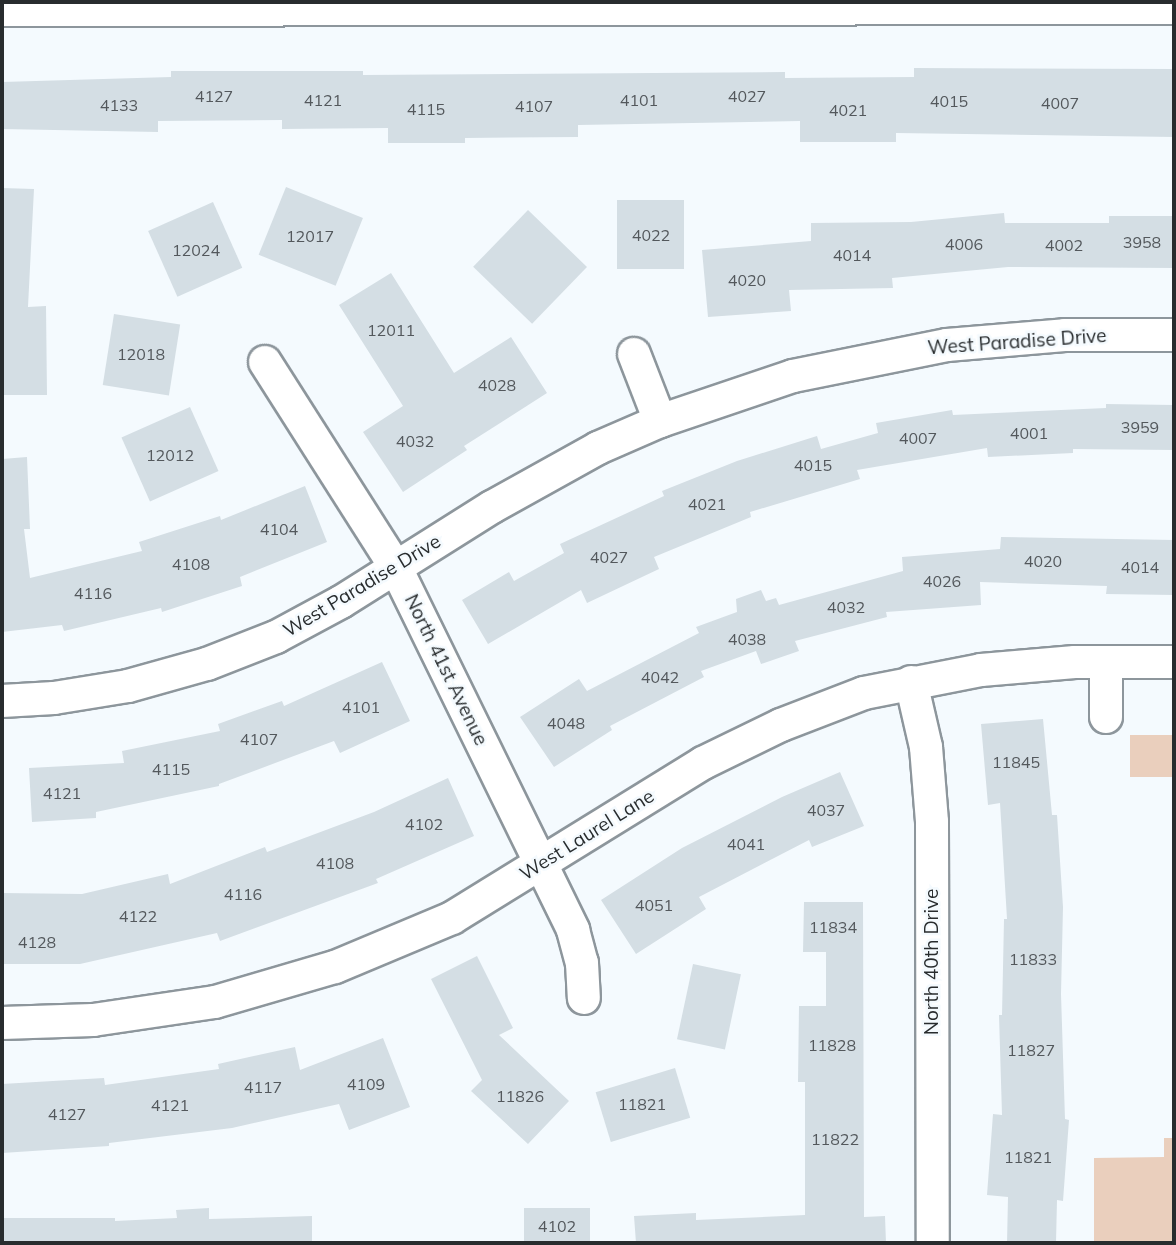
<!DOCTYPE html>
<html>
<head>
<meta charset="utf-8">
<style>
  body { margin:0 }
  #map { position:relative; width:1176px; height:1245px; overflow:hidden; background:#f4fafe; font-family:Mulish,sans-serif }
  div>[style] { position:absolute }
  .green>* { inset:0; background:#eacfbd; transform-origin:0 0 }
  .building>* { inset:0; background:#d4dee4; transform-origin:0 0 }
  .roads { filter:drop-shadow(2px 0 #8d969c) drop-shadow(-2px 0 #8d969c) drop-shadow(0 2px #8d969c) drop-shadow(0 -2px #8d969c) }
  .minor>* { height:32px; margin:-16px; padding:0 16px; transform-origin:16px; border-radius:16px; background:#fff }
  span { translate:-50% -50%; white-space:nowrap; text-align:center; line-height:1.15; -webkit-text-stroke:5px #f4fafe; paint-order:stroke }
  .number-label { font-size:16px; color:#53585c }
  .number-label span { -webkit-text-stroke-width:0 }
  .street-label { font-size:19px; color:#282c2e }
  .frame { position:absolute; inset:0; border:4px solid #282c2e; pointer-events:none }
</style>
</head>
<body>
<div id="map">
  <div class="green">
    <div style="left:1130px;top:735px;width:44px;height:42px"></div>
    <div style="clip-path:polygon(1164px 1138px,1174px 1138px,1174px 1243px,1094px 1243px,1094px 1158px,1164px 1157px)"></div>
  </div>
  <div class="building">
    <div style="clip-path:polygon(914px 68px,1174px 69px,1174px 137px,896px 133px,896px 142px,800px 142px,800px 121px,578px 125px,578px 137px,465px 138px,465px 143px,388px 143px,388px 128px,282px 129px,282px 120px,158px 121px,158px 132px,2px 129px,2px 82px,171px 77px,171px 71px,363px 71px,363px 75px,785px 72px,785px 78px,914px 77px)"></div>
    <div style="left:286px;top:187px;width:83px;height:73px;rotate:22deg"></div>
    <div style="clip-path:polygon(2px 188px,34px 189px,28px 307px,46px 306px,47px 395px,2px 395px)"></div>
    <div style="left:684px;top:200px;width:69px;height:67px;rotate:90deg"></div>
    <div style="left:213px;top:202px;width:72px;height:71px;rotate:66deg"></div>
    <div style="left:528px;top:210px;width:82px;height:79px;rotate:44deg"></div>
    <div style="clip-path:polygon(1004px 213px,1005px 223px,1109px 223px,1109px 216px,1174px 216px,1174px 268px,1008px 267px,892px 278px,893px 288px,789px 290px,791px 311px,708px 317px,702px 250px,811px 241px,811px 223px,911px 222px)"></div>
    <div style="clip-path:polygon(391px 273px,454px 373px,511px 337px,547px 393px,464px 446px,467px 450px,403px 492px,363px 432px,403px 406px,339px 305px)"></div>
    <div style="left:114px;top:314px;width:67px;height:72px;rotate:9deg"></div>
    <div style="clip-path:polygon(1106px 404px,1174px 405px,1174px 450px,1073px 449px,1073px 453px,988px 457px,987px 448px,857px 470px,860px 479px,750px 512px,751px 517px,654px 557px,659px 569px,587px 603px,581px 590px,488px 644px,462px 600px,509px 572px,514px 581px,564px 553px,560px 544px,664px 496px,662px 491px,737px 461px,817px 436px,821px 449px,878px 433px,876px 423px,952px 410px,953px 415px,1106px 408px)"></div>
    <div style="left:190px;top:407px;width:70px;height:75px;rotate:66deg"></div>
    <div style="clip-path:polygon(27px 457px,30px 529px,24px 529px,30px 578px,142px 551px,139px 542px,220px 516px,221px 520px,305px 486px,327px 542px,240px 577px,242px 586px,162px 612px,161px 608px,64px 631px,62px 625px,2px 632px,2px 459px)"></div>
    <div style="clip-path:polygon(1001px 537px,1174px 540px,1174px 595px,1106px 594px,1107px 586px,980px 582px,981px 605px,886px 612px,887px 617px,795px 641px,799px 651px,761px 664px,756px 651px,701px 671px,704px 677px,610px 726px,612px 730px,554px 767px,520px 717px,579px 679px,587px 691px,699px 633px,696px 627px,737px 612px,736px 599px,761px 590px,766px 601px,776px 598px,779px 605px,903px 571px,902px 557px,1000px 549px)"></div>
    <div style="clip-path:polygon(382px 662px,410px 721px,340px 753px,334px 741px,219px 784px,219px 786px,96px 812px,96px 818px,32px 822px,29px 768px,124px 763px,122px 751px,220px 731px,218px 724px,282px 701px,284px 706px)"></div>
    <div style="clip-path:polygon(1043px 719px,1052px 815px,1057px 815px,1063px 907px,1061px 994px,1065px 1119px,1069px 1120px,1063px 1201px,1057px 1200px,1056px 1243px,1007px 1243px,1008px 1197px,987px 1195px,993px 1114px,1002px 1115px,999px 1015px,1002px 1015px,1004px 919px,1007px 919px,1000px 803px,988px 805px,981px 724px)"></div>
    <div style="clip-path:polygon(840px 772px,864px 826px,812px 847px,809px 840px,699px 897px,706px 909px,636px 954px,601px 900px,682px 848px,782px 797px)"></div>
    <div style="clip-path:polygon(448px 778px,474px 836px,376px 879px,378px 883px,220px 941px,217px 933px,80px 964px,2px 964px,2px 893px,82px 894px,168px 874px,170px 884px,265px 847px,267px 852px,374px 812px)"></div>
    <div style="clip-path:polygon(804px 902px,863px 902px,864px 1217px,885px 1216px,886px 1243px,636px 1243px,634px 1216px,696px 1213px,696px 1220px,805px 1215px,805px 1082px,798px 1082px,799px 1006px,826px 1006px,826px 952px,803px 952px)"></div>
    <div style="clip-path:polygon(477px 956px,513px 1028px,499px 1035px,569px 1101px,528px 1144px,471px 1091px,482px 1080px,431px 979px)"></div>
    <div style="left:693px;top:964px;width:49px;height:77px;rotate:12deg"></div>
    <div style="clip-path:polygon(383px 1038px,410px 1107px,349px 1130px,339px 1104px,232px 1128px,109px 1143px,109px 1146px,2px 1153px,2px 1084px,104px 1078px,105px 1085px,219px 1069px,218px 1064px,295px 1047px,300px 1070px)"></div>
    <div style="left:675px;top:1068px;width:52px;height:83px;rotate:73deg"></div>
    <div style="clip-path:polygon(209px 1208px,209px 1219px,312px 1216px,312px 1243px,2px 1243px,2px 1218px,115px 1218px,115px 1221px,177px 1218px,176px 1210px)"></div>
    <div style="left:524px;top:1208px;width:66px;height:35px"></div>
  </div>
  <div class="roads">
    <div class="minor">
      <div style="left:2px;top:10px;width:1172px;rotate:-0.1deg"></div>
      <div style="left:634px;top:354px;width:72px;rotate:68.8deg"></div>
      <div style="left:265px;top:362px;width:244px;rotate:57.5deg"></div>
      <div style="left:396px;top:568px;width:403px;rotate:63.9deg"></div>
      <div style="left:573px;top:930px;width:34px;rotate:75deg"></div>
      <div style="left:582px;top:963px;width:35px;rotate:87deg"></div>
      <div style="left:1106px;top:662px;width:55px;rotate:90deg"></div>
      <div style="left:911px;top:682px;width:67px;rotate:77deg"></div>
      <div style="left:926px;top:747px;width:75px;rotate:85.4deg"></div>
      <div style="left:932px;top:822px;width:421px;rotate:89.9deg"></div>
      <div style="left:2px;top:701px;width:52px;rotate:-3.3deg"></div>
      <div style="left:54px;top:698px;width:75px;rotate:-9.2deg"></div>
      <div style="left:128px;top:686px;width:82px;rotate:-15.6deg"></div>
      <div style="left:207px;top:664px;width:74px;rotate:-21.4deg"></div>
      <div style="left:276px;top:637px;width:74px;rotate:-28.3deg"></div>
      <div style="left:341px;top:602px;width:178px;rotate:-32.2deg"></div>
      <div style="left:492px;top:507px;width:121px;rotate:-29.1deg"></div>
      <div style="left:598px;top:448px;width:68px;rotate:-23.5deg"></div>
      <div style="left:660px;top:421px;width:140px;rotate:-18.7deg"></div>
      <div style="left:793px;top:376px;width:157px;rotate:-11.4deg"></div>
      <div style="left:947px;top:345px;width:118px;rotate:-4.8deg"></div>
      <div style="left:1065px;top:335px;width:109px"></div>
      <div style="left:2px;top:1023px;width:91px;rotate:-1.9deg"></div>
      <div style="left:93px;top:1020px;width:123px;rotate:-8.4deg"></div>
      <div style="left:215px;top:1002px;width:125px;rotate:-16.3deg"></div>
      <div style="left:335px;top:967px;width:127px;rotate:-22.7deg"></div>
      <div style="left:452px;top:918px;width:295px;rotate:-31.7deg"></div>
      <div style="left:703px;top:763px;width:87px;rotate:-26deg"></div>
      <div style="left:781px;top:725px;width:89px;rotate:-21.1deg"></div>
      <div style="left:864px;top:693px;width:119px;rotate:-11.1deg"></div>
      <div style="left:981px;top:670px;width:94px;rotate:-4.9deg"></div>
      <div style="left:1075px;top:662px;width:99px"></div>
    </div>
  </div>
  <div class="number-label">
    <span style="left:214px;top:96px">4127</span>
    <span style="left:747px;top:96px">4027</span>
    <span style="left:323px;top:100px">4121</span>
    <span style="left:639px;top:100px">4101</span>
    <span style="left:949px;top:101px">4015</span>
    <span style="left:1060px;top:103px">4007</span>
    <span style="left:119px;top:105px">4133</span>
    <span style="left:534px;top:106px">4107</span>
    <span style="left:426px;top:109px">4115</span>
    <span style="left:848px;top:110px">4021</span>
    <span style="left:651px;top:235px">4022</span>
    <span style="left:310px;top:236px">12017</span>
    <span style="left:1142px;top:242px">3958</span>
    <span style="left:964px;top:244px">4006</span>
    <span style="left:1064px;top:245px">4002</span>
    <span style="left:196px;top:250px">12024</span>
    <span style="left:852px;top:255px">4014</span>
    <span style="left:747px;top:280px">4020</span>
    <span style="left:391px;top:330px">12011</span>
    <span style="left:141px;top:354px">12018</span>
    <span style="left:497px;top:385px">4028</span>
    <span style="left:1140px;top:427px">3959</span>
    <span style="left:1029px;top:433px">4001</span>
    <span style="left:918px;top:438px">4007</span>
    <span style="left:415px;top:441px">4032</span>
    <span style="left:170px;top:455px">12012</span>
    <span style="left:813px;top:465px">4015</span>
    <span style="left:707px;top:504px">4021</span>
    <span style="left:279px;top:529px">4104</span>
    <span style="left:609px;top:557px">4027</span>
    <span style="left:1043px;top:561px">4020</span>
    <span style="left:191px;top:564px">4108</span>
    <span style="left:1140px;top:567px">4014</span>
    <span style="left:942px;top:581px">4026</span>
    <span style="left:93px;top:593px">4116</span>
    <span style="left:846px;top:607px">4032</span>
    <span style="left:747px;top:639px">4038</span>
    <span style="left:660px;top:677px">4042</span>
    <span style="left:361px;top:707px">4101</span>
    <span style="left:566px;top:723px">4048</span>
    <span style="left:259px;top:739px">4107</span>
    <span style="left:1016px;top:762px">11845</span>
    <span style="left:171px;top:769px">4115</span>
    <span style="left:62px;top:793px">4121</span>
    <span style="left:826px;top:810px">4037</span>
    <span style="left:424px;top:824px">4102</span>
    <span style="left:746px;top:844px">4041</span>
    <span style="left:335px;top:863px">4108</span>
    <span style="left:243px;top:894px">4116</span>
    <span style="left:654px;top:905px">4051</span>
    <span style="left:138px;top:916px">4122</span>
    <span style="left:833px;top:927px">11834</span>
    <span style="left:37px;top:942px">4128</span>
    <span style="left:1033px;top:959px">11833</span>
    <span style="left:832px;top:1045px">11828</span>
    <span style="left:1031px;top:1050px">11827</span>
    <span style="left:366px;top:1084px">4109</span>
    <span style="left:263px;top:1087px">4117</span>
    <span style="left:520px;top:1096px">11826</span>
    <span style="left:642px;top:1104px">11821</span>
    <span style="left:170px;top:1105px">4121</span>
    <span style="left:67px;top:1114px">4127</span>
    <span style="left:835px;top:1139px">11822</span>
    <span style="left:1028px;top:1157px">11821</span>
    <span style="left:557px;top:1226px">4102</span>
  </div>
  <div class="street-label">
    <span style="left:1017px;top:342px;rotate:-4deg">West Paradise Drive</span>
    <span style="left:362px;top:586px;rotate:-31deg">West Paradise Drive</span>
    <span style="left:446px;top:670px;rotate:64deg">North 41st Avenue</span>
    <span style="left:587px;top:835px;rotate:-32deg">West Laurel Lane</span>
    <span style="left:932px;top:962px;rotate:-90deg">North 40th Drive</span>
  </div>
  <div class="frame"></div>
</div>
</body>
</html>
